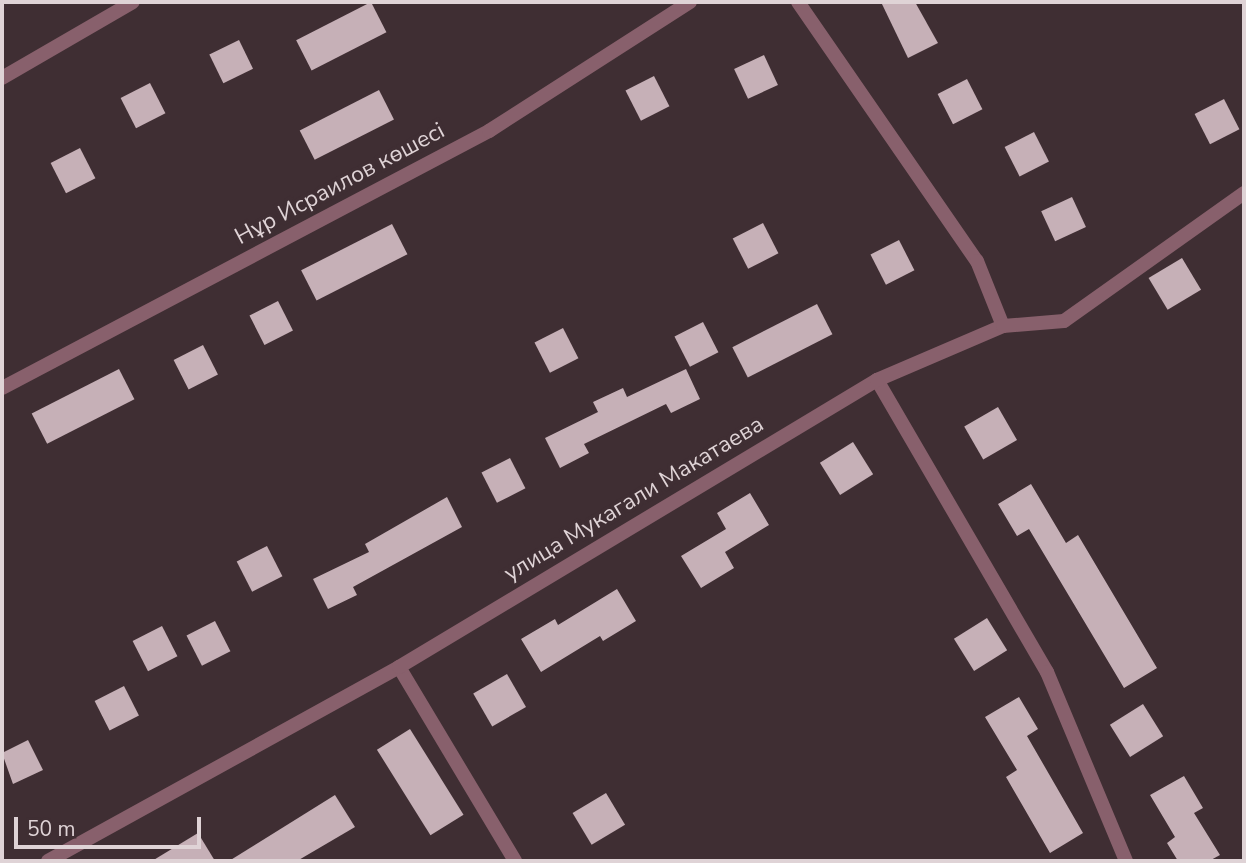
<!DOCTYPE html>
<html>
<head>
<meta charset="utf-8">
<style>
  body { margin:0 }
  #map { position:relative; width:1246px; height:863px; overflow:hidden; background:#3f2e33; font-family:"Nunito Sans",sans-serif }
  div>[style] { position:absolute }
  .building>* { inset:0; background:#c6b0b7; transform-origin:0 0 }
  .street>* { height:14px; margin:-7px; padding:0 7px; transform-origin:7px; border-radius:7px; background:#88606c }
  span { translate:-50% -50%; white-space:nowrap; text-align:center; line-height:1.15; -webkit-text-stroke:7px #3f2e33; paint-order:stroke }
  .street-label { font-size:23px; color:#dfd3d6 }
  .frame { position:absolute; inset:0; border:4px solid #dfd3d6; pointer-events:none }
  .scale { position:absolute; left:14px; top:817px; width:187px; height:32px; box-sizing:border-box; border:4px solid #dfd3d6; border-top:0; padding-left:9px; font-size:21px; line-height:24px; white-space:nowrap; color:#dfd3d6; -webkit-text-stroke:5px #3f2e33; paint-order:stroke }
</style>
</head>
<body>
<div id="map">
  <div class="building">
    <div style="left:371px;top:2px;width:34px;height:84px;rotate:63deg"></div>
    <div style="clip-path:polygon(881px 2px,915px 2px,938px 43px,908px 58px)"></div>
    <div style="left:239px;top:40px;width:32px;height:33px;rotate:64deg"></div>
    <div style="left:764px;top:55px;width:33px;height:33px;rotate:65deg"></div>
    <div style="left:654px;top:76px;width:34px;height:32px;rotate:63deg"></div>
    <div style="left:967px;top:79px;width:34px;height:33px;rotate:63deg"></div>
    <div style="left:150px;top:83px;width:34px;height:33px;rotate:63deg"></div>
    <div style="left:379px;top:90px;width:33px;height:89px;rotate:63deg"></div>
    <div style="left:1224px;top:99px;width:34px;height:33px;rotate:63deg"></div>
    <div style="left:1034px;top:132px;width:33px;height:33px;rotate:63deg"></div>
    <div style="left:80px;top:148px;width:34px;height:33px;rotate:63deg"></div>
    <div style="left:1072px;top:197px;width:33px;height:34px;rotate:65deg"></div>
    <div style="left:763px;top:223px;width:34px;height:34px;rotate:63deg"></div>
    <div style="left:392px;top:224px;width:34px;height:102px;rotate:63deg"></div>
    <div style="left:899px;top:240px;width:34px;height:32px;rotate:63deg"></div>
    <div style="left:1182px;top:258px;width:37px;height:39px;rotate:59deg"></div>
    <div style="left:278px;top:301px;width:33px;height:32px;rotate:63deg"></div>
    <div style="left:817px;top:304px;width:34px;height:95px;rotate:63deg"></div>
    <div style="left:703px;top:322px;width:34px;height:32px;rotate:63deg"></div>
    <div style="left:563px;top:328px;width:34px;height:32px;rotate:63deg"></div>
    <div style="left:203px;top:345px;width:33px;height:33px;rotate:63deg"></div>
    <div style="left:119px;top:369px;width:34px;height:98px;rotate:63deg"></div>
    <div style="clip-path:polygon(686px 369px,700px 399px,671px 413px,666px 404px,584px 444px,589px 453px,560px 468px,545px 438px,598px 412px,593px 402px,623px 388px,627px 397px)"></div>
    <div style="left:998px;top:407px;width:38px;height:39px;rotate:60deg"></div>
    <div style="left:853px;top:442px;width:38px;height:39px;rotate:58deg"></div>
    <div style="left:510px;top:458px;width:34px;height:32px;rotate:63deg"></div>
    <div style="clip-path:polygon(1031px 484px,1066px 543px,1078px 535px,1157px 668px,1124px 688px,1029px 529px,1017px 536px,998px 504px)"></div>
    <div style="clip-path:polygon(750px 493px,769px 525px,725px 552px,734px 568px,701px 588px,681px 556px,726px 529px,717px 513px)"></div>
    <div style="clip-path:polygon(447px 497px,462px 527px,353px 587px,357px 595px,328px 609px,313px 579px,369px 552px,365px 544px)"></div>
    <div style="left:267px;top:546px;width:34px;height:34px;rotate:63deg"></div>
    <div style="clip-path:polygon(617px 589px,636px 621px,603px 641px,600px 636px,541px 672px,521px 639px,555px 619px,558px 625px)"></div>
    <div style="left:987px;top:618px;width:38px;height:39px;rotate:58deg"></div>
    <div style="left:215px;top:621px;width:34px;height:32px;rotate:63deg"></div>
    <div style="left:162px;top:626px;width:34px;height:33px;rotate:63deg"></div>
    <div style="left:507px;top:674px;width:38px;height:39px;rotate:60deg"></div>
    <div style="left:124px;top:686px;width:33px;height:33px;rotate:63deg"></div>
    <div style="clip-path:polygon(1019px 697px,1038px 729px,1027px 736px,1083px 833px,1050px 853px,1006px 777px,1017px 770px,985px 717px)"></div>
    <div style="left:1143px;top:704px;width:38px;height:39px;rotate:58deg"></div>
    <div style="left:410px;top:729px;width:101px;height:39px;rotate:58deg"></div>
    <div style="clip-path:polygon(28px 740px,43px 770px,13px 784px,2px 753px)"></div>
    <div style="clip-path:polygon(1184px 776px,1203px 808px,1194px 813px,1220px 855px,1209px 861px,1178px 861px,1167px 843px,1175px 837px,1150px 795px)"></div>
    <div style="left:606px;top:793px;width:37px;height:39px;rotate:59deg"></div>
    <div style="clip-path:polygon(335px 795px,355px 827px,297px 861px,229px 861px)"></div>
    <div style="clip-path:polygon(198px 833px,215px 861px,152px 861px)"></div>
  </div>
  <div class="street">
    <div style="left:798px;top:2px;width:315px;rotate:55.4deg"></div>
    <div style="left:977px;top:261px;width:70px;rotate:68.2deg"></div>
    <div style="left:2px;top:78px;width:151px;rotate:-30.1deg"></div>
    <div style="left:877px;top:380px;width:338px;rotate:59.8deg"></div>
    <div style="left:1047px;top:672px;width:205px;rotate:67.3deg"></div>
    <div style="left:2px;top:388px;width:551px;rotate:-27.82deg"></div>
    <div style="left:489px;top:131px;width:239px;rotate:-32.7deg"></div>
    <div style="left:399px;top:667px;width:226px;rotate:59.1deg"></div>
    <div style="left:48px;top:861px;width:401px;rotate:-28.9deg"></div>
    <div style="left:399px;top:667px;width:558px;rotate:-30.98deg"></div>
    <div style="left:877px;top:380px;width:137px;rotate:-23.2deg"></div>
    <div style="left:1003px;top:326px;width:61px;rotate:-4.7deg"></div>
    <div style="left:1064px;top:321px;width:221px;rotate:-35.4deg"></div>
  </div>
  <div class="street-label">
    <span style="left:340px;top:184px;rotate:-28deg">Нұр Исраилов көшесі</span>
    <span style="left:634px;top:499px;rotate:-31deg">улица Мукагали Макатаева</span>
  </div>
  <div class="frame"></div>
  <div class="scale">50 m</div>
</div>
</body>
</html>
